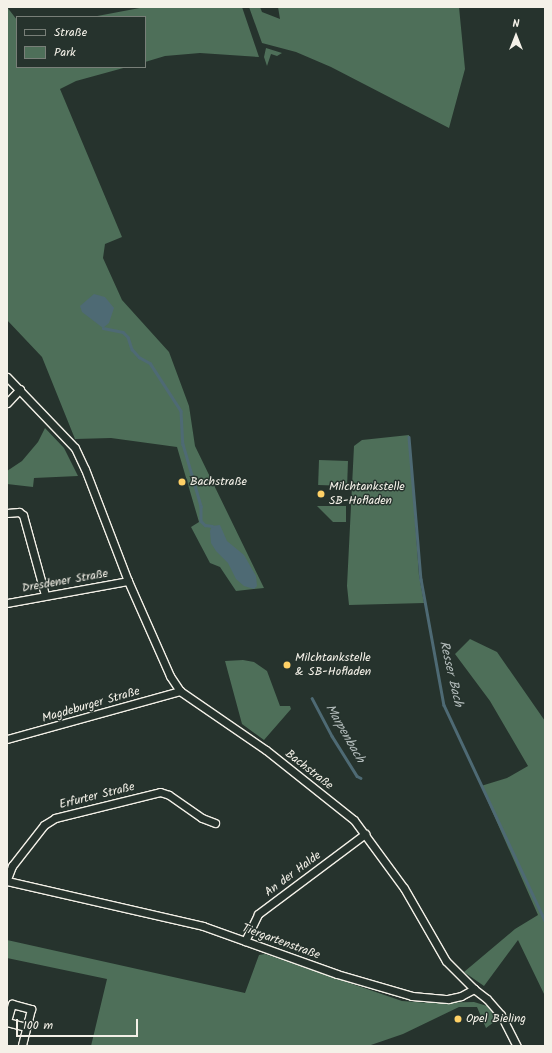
<!DOCTYPE html>
<html>
<head>
<meta charset="utf-8">
<style>
  body { margin:0 }
  #map { position:relative; width:552px; height:1053px; overflow:hidden; background:#26332d; font-family:Kalam,sans-serif }
  div>[style] { position:absolute }
  .green>* { inset:0; background:#4e6f59; transform-origin:0 0 }
  .water>* { inset:0; background:#4e6a74 }
  .stream>* { height:2.5px; margin:-1.25px; padding:0 1.25px; transform-origin:1.25px; border-radius:1.25px; background:#4e6a74 }
  .roads { filter:drop-shadow(1px 0 #f4f1e8) drop-shadow(-1px 0 #f4f1e8) drop-shadow(0 1px #f4f1e8) drop-shadow(0 -1px #f4f1e8) }
  .street>* { height:7px; margin:-3.5px; padding:0 3.5px; transform-origin:3.5px; border-radius:3.5px; background:#26332d }
  .dots>* { width:11px; height:11px; translate:-50% -50%; box-sizing:border-box; border:2px solid #26332d; border-radius:50% }
  span { translate:-50% -50%; white-space:nowrap; text-align:center; line-height:1.15; -webkit-text-stroke:3px #26332d; paint-order:stroke }
  .poi-label { font-size:12px; color:#f4f1e8 }
  .left { translate:0 -50%; text-align:left }
  .street-label { font-size:12px; color:#f4f1e8 }
  .water-label { font-size:13px; color:#b2bbba; font-style:italic }
  .frame { position:absolute; inset:0; border:8px solid #f4f1e8; pointer-events:none }
  .legend { position:absolute; left:16px; top:16px; width:130px; height:52px; box-sizing:border-box; background:#26332d; border:1px solid #787f78; margin:0; padding:5px 7px; list-style:none; font-size:12px; color:#f4f1e8 }
  .legend li { display:flex; align-items:center; gap:8px; height:20px }
  .legend b { width:20px; border:1px solid #787f78 }
  .north { position:absolute; left:496px; top:16px; width:40px; height:40px; -webkit-text-stroke:3px #26332d; paint-order:stroke; rotate:0deg; font-size:11px; font-weight:700; line-height:16px; text-align:center; color:#f4f1e8 }
  .north::after { content:''; display:block; margin:auto; width:14px; height:18px; background:#f4f1e8; clip-path:polygon(50% 0,100% 100%,50% 72%,0 100%) }
  .scale { position:absolute; left:16px; top:1019px; width:122px; height:18px; box-sizing:border-box; border:2px solid #f4f1e8; border-top:0; padding-left:5px; font-size:12px; line-height:14px; white-space:nowrap; color:#f4f1e8; -webkit-text-stroke:3px #26332d; paint-order:stroke }
</style>
</head>
<body>
<div id="map">
  <div class="green">
    <div style="clip-path:polygon(7px 7px,17px 20px,17px 67px,127px 67px,76px 81px,60px 89px,122px 237px,105px 244px,103px 258px,122px 300px,169px 352px,189px 406px,195px 446px,264px 588px,236px 591px,220px 567px,210px 563px,191px 527px,199px 522px,177px 447px,111px 438px,75px 439px,42px 357px,7px 320px)"></div>
    <div style="clip-path:polygon(145px 7px,242px 7px,259px 57px,200px 53px,165px 56px,145px 62px,145px 17px,92px 17px)"></div>
    <div style="clip-path:polygon(249px 7px,260px 7px,262px 12px,280px 19px,278px 7px,459px 7px,465px 69px,449px 128px,331px 67px,296px 52px,262px 43px)"></div>
    <div style="clip-path:polygon(266px 48px,282px 53px,277px 56px,271px 54px,267px 66px,264px 57px)"></div>
    <div style="clip-path:polygon(45px 428px,64px 448px,78px 476px,34px 478px,33px 487px,7px 484px,7px 471px,22px 461px,38px 442px)"></div>
    <div style="clip-path:polygon(409px 435px,419px 575px,424px 603px,349px 605px,347px 586px,354px 446px,362px 440px)"></div>
    <div style="left:319px;top:460px;width:29px;height:25px;rotate:2deg"></div>
    <div style="clip-path:polygon(317px 506px,346px 506px,346px 522px,333px 522px)"></div>
    <div style="clip-path:polygon(470px 639px,497px 652px,545px 721px,545px 996px,518px 940px,484px 986px,464px 972px,515px 929px,538px 915px,481px 786px,507px 778px,528px 766px,490px 701px,455px 654px)"></div>
    <div style="clip-path:polygon(243px 660px,254px 662px,267px 671px,280px 706px,290px 706px,291px 709px,264px 740px,242px 724px,225px 661px)"></div>
    <div style="clip-path:polygon(7px 940px,245px 993px,259px 955px,265px 954px,402px 1001px,430px 1003px,474px 1002px,487px 1006px,498px 1019px,486px 1028px,477px 1007px,459px 1007px,403px 1034px,368px 1046px,91px 1046px,107px 979px,7px 958px)"></div>
  </div>
  <div class="water">
    <div style="clip-path:polygon(94px 294px,105px 297px,114px 308px,109px 323px,103px 328px,82px 312px,80px 306px)"></div>
    <div style="clip-path:polygon(220px 525px,227px 541px,244px 555px,256px 576px,257px 586px,254px 589px,244px 586px,236px 579px,228px 563px,216px 551px,211px 543px,210px 531px,212px 526px)"></div>
  </div>
  <div class="stream">
    <div style="left:103px;top:328px;width:20px;rotate:11deg"></div>
    <div style="left:123px;top:332px;width:7px;rotate:45deg"></div>
    <div style="left:128px;top:337px;width:13px;rotate:72deg"></div>
    <div style="left:132px;top:349px;width:11px;rotate:49deg"></div>
    <div style="left:139px;top:357px;width:13px;rotate:29deg"></div>
    <div style="left:150px;top:363px;width:57px;rotate:57.1deg"></div>
    <div style="left:181px;top:411px;width:33px;rotate:87deg"></div>
    <div style="left:183px;top:444px;width:65px;rotate:73.8deg"></div>
    <div style="left:201px;top:506px;width:15px;rotate:90deg"></div>
    <div style="left:201px;top:521px;width:6px;rotate:45deg"></div>
    <div style="left:205px;top:525px;width:7px;rotate:8deg"></div>
    <div style="left:409px;top:437px;width:143px;rotate:85.2deg"></div>
    <div style="left:421px;top:579px;width:128px;rotate:79.7deg"></div>
    <div style="left:444px;top:705px;width:238px;rotate:64.9deg"></div>
    <div style="left:312px;top:698px;width:43px;rotate:62.2deg"></div>
    <div style="left:332px;top:736px;width:47px;rotate:58deg"></div>
    <div style="left:357px;top:776px;width:4px;rotate:27deg"></div>
  </div>
  <div class="roads">
    <div class="street">
      <div style="left:7px;top:377px;width:98px;rotate:46.2deg"></div>
      <div style="left:75px;top:448px;width:23px;rotate:65deg"></div>
      <div style="left:85px;top:469px;width:120px;rotate:69deg"></div>
      <div style="left:128px;top:581px;width:104px;rotate:66.1deg"></div>
      <div style="left:170px;top:676px;width:18px;rotate:56deg"></div>
      <div style="left:180px;top:691px;width:104px;rotate:34.5deg"></div>
      <div style="left:266px;top:750px;width:112px;rotate:38.5deg"></div>
      <div style="left:354px;top:820px;width:84px;rotate:53.7deg"></div>
      <div style="left:404px;top:888px;width:84px;rotate:60.1deg"></div>
      <div style="left:446px;top:961px;width:40px;rotate:45deg"></div>
      <div style="left:7px;top:403px;width:19px;rotate:-47deg"></div>
      <div style="left:7px;top:513px;width:12px;rotate:-5deg"></div>
      <div style="left:19px;top:512px;width:5px;rotate:37deg"></div>
      <div style="left:23px;top:515px;width:83px;rotate:74.6deg"></div>
      <div style="left:7px;top:603px;width:123px;rotate:-10.3deg"></div>
      <div style="left:7px;top:739px;width:180px;rotate:-15.5deg"></div>
      <div style="left:7px;top:879px;width:14px;rotate:-69deg"></div>
      <div style="left:12px;top:866px;width:52px;rotate:-52deg"></div>
      <div style="left:44px;top:825px;width:13px;rotate:-32deg"></div>
      <div style="left:55px;top:818px;width:108px;rotate:-13.9deg"></div>
      <div style="left:160px;top:792px;width:9px;rotate:18deg"></div>
      <div style="left:169px;top:795px;width:40px;rotate:34.9deg"></div>
      <div style="left:202px;top:818px;width:14px;rotate:21deg"></div>
      <div style="left:7px;top:881px;width:201px;rotate:12.9deg"></div>
      <div style="left:203px;top:926px;width:142px;rotate:19.7deg"></div>
      <div style="left:337px;top:974px;width:78px;rotate:16.3deg"></div>
      <div style="left:412px;top:996px;width:36px;rotate:5deg"></div>
      <div style="left:448px;top:999px;width:13px;rotate:-13deg"></div>
      <div style="left:461px;top:996px;width:15px;rotate:-28deg"></div>
      <div style="left:474px;top:989px;width:16px;rotate:38deg"></div>
      <div style="left:487px;top:999px;width:21px;rotate:49deg"></div>
      <div style="left:501px;top:1015px;width:35px;rotate:63deg"></div>
      <div style="left:245px;top:941px;width:30px;rotate:-64deg"></div>
      <div style="left:258px;top:914px;width:134px;rotate:-36.8deg"></div>
      <div style="left:7px;top:1021px;width:18px;rotate:-74deg"></div>
      <div style="left:12px;top:1004px;width:20px;rotate:15deg"></div>
      <div style="left:31px;top:1009px;width:38px;rotate:104deg"></div>
      <div style="left:7px;top:1022px;width:20px;rotate:15deg"></div>
    </div>
  </div>
  <div class="dots">
    <div style="left:182px;top:482px;background:#ffd166"></div>
    <div style="left:321px;top:494px;background:#ffd166"></div>
    <div style="left:287px;top:665px;background:#ffd166"></div>
    <div style="left:458px;top:1019px;background:#ffd166"></div>
  </div>
  <div class="poi-label">
    <span class="left" style="left:190px;top:482px">Bachstraße</span>
    <span class="left" style="left:329px;top:494px">Milchtankstelle<br>SB-Hofladen</span>
    <span class="left" style="left:295px;top:665px">Milchtankstelle<br>&amp; SB-Hofladen</span>
    <span class="left" style="left:466px;top:1019px">Opel Bieling</span>
  </div>
  <div class="street-label">
    <span style="left:65px;top:581px;rotate:-10deg">Dresdener Straße</span>
    <span style="left:91px;top:705px;rotate:-16deg">Magdeburger Straße</span>
    <span style="left:309px;top:770px;rotate:38deg">Bachstraße</span>
    <span style="left:97px;top:796px;rotate:-14deg">Erfurter Straße</span>
    <span style="left:293px;top:874px;rotate:-37deg">An der Halde</span>
    <span style="left:281px;top:942px;rotate:20deg">Tiergartenstraße</span>
  </div>
  <div class="water-label">
    <span style="left:450px;top:674px;rotate:77deg">Resser Bach</span>
    <span style="left:344px;top:734px;rotate:60deg">Marpenbach</span>
  </div>
  <div class="frame"></div>
  <ul class="legend">
  <li><b style="height:5px;background:#26332d"></b>Straße</li>
  <li><b style="height:11px;background:#4e6f59"></b>Park</li>
  </ul>
  <div class="north">N</div>
  <div class="scale">100 m</div>
</div>
</body>
</html>
